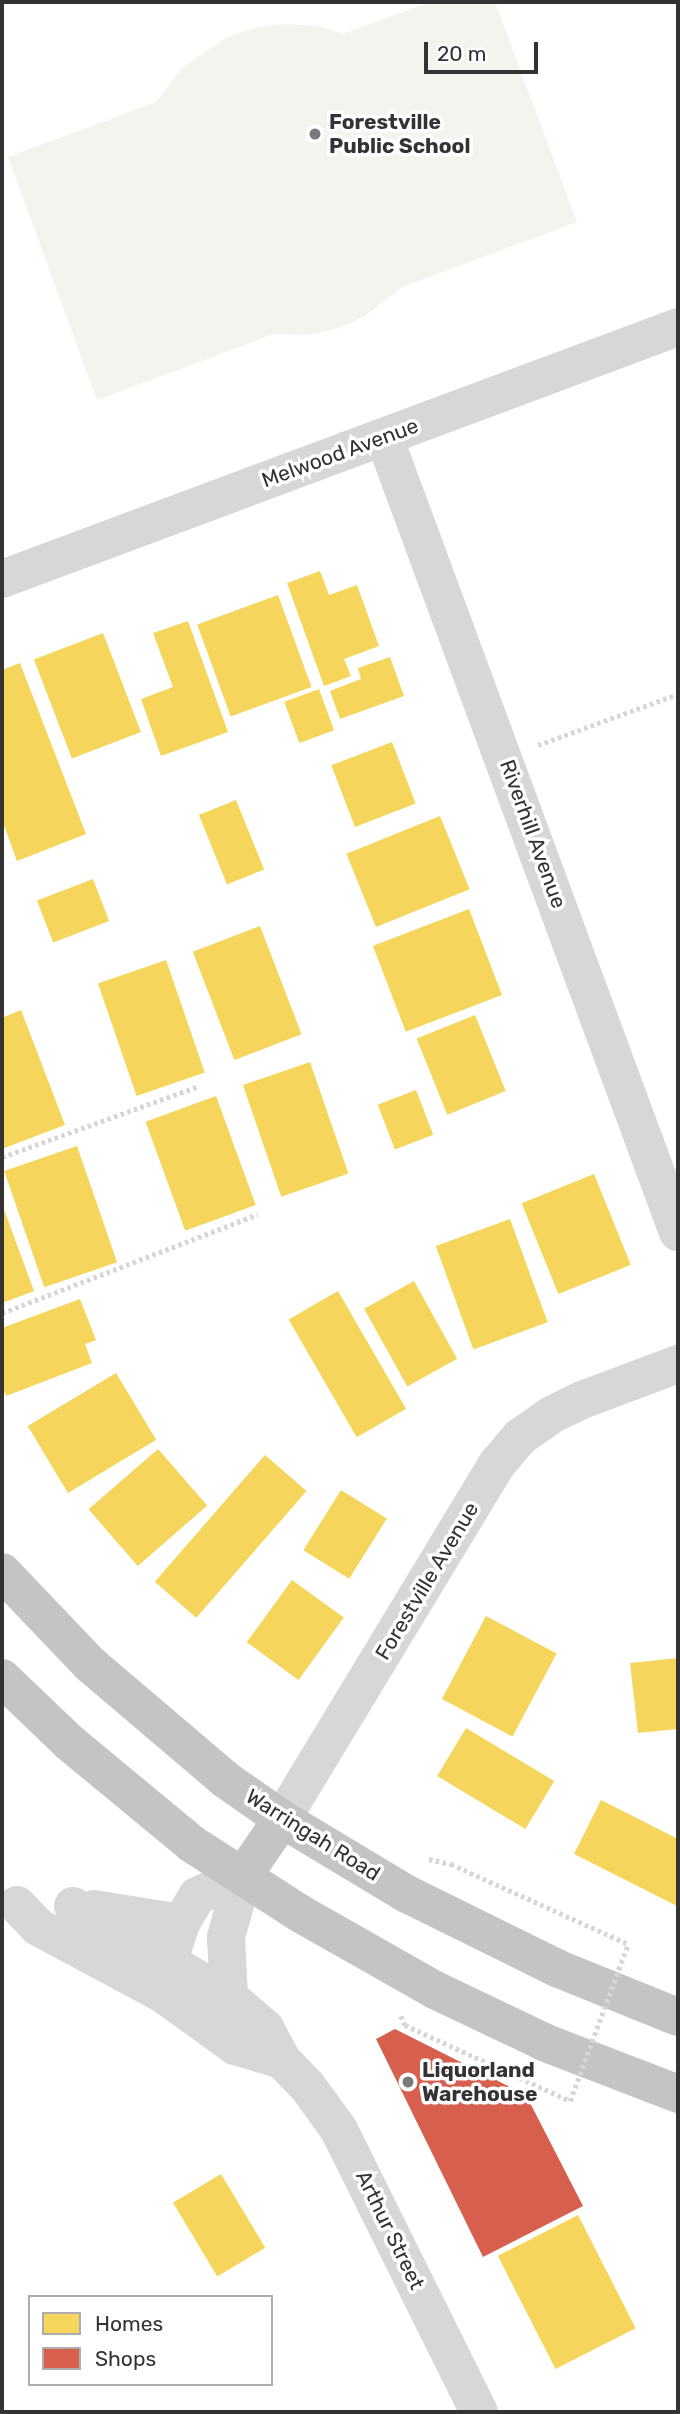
<!DOCTYPE html>
<html>
<head>
<meta charset="utf-8">
<style>
  body { margin:0 }
  #map { position:relative; width:680px; height:2414px; overflow:hidden; background:#fff; font-family:Rubik,sans-serif }
  div>[style] { position:absolute }
  .green>* { inset:0; background:#f1f5ed }
  .homes>* { inset:0; background:#f6d55c; transform-origin:0 0 }
  .shops>* { inset:0; background:#d6604d }
  .path>* { height:4.5px; margin-top:-2.25px; transform-origin:0; background:repeating-linear-gradient(90deg,#d6d6d6 0 3.5px,transparent 0 7px) }
  .street>* { height:38px; margin:-19px; padding:0 19px; transform-origin:19px; border-radius:19px; background:#d7d7d7 }
  .highway>* { height:38px; margin:-19px; padding:0 19px; transform-origin:19px; border-radius:19px; background:#c4c4c4 }
  .path-bridge>* { height:4.5px; margin-top:-2.25px; transform-origin:0; background:repeating-linear-gradient(90deg,#d6d6d6 0 3.5px,transparent 0 7px) }
  .dots>* { width:19px; height:19px; translate:-50% -50%; box-sizing:border-box; border:4px solid #fff; border-radius:50% }
  span { translate:-50% -50%; white-space:nowrap; text-align:center; line-height:1.15; -webkit-text-stroke:7px #fff; paint-order:stroke }
  .poi-label { font-size:21px; color:#333; font-weight:700 }
  .left { translate:0 -50%; text-align:left }
  .street-label { font-size:21px; color:#333 }
  .frame { position:absolute; inset:0; border:4px solid #333; pointer-events:none }
  .legend { position:absolute; left:28px; top:2295px; width:245px; height:91px; box-sizing:border-box; background:#fff; border:2px solid #adadad; margin:0; padding:9px 12px; list-style:none; font-size:21px; color:#333 }
  .legend li { display:flex; align-items:center; gap:14px; height:35px }
  .legend b { width:35px; border:2px solid #adadad }
  .scale { position:absolute; left:424px; top:42px; width:114px; height:32px; box-sizing:border-box; border:4px solid #333; border-top:0; padding-left:9px; font-size:21px; line-height:24px; white-space:nowrap; color:#333; -webkit-text-stroke:5px #fff; paint-order:stroke }
</style>
</head>
<body>
<div id="map">
  <div class="green">
    <div style="clip-path:polygon(430px 2px,495px 2px,577px 222px,402px 287px,364px 317px,336px 329px,306px 335px,274px 334px,97px 400px,8px 157px,156px 102px,182px 68px,228px 37px,254px 28px,285px 24px,317px 26px,343px 34px)"></div>
  </div>
  <div class="homes">
    <div style="clip-path:polygon(320px 571px,329px 595px,357px 585px,379px 646px,344px 659px,351px 676px,324px 686px,287px 583px)"></div>
    <div style="left:278px;top:595px;width:98px;height:86px;rotate:70deg"></div>
    <div style="clip-path:polygon(188px 621px,228px 732px,161px 756px,141px 699px,173px 687px,153px 633px)"></div>
    <div style="left:103px;top:633px;width:106px;height:74px;rotate:69deg"></div>
    <div style="clip-path:polygon(390px 657px,404px 696px,340px 719px,330px 691px,361px 679px,358px 668px)"></div>
    <div style="clip-path:polygon(20px 663px,86px 834px,17px 861px,2px 820px,2px 670px)"></div>
    <div style="left:319px;top:689px;width:44px;height:37px;rotate:70deg"></div>
    <div style="left:392px;top:742px;width:66px;height:65px;rotate:69deg"></div>
    <div style="left:236px;top:800px;width:75px;height:40px;rotate:68deg"></div>
    <div style="left:440px;top:816px;width:79px;height:101px;rotate:68deg"></div>
    <div style="left:93px;top:879px;width:45px;height:60px;rotate:69deg"></div>
    <div style="left:469px;top:909px;width:92px;height:103px;rotate:69deg"></div>
    <div style="left:260px;top:926px;width:116px;height:72px;rotate:69deg"></div>
    <div style="left:166px;top:960px;width:119px;height:72px;rotate:71deg"></div>
    <div style="clip-path:polygon(21px 1010px,65px 1125px,2px 1149px,2px 1018px)"></div>
    <div style="left:475px;top:1015px;width:82px;height:63px;rotate:68deg"></div>
    <div style="left:310px;top:1062px;width:118px;height:71px;rotate:71deg"></div>
    <div style="left:416px;top:1090px;width:48px;height:41px;rotate:69deg"></div>
    <div style="left:216px;top:1096px;width:116px;height:75px;rotate:70deg"></div>
    <div style="left:77px;top:1146px;width:123px;height:77px;rotate:71deg"></div>
    <div style="left:594px;top:1174px;width:98px;height:78px;rotate:68deg"></div>
    <div style="clip-path:polygon(2px 1204px,34px 1291px,2px 1303px)"></div>
    <div style="left:510px;top:1219px;width:110px;height:79px;rotate:70deg"></div>
    <div style="left:414px;top:1281px;width:89px;height:57px;rotate:61deg"></div>
    <div style="left:338px;top:1291px;width:136px;height:57px;rotate:60deg"></div>
    <div style="clip-path:polygon(80px 1299px,96px 1340px,85px 1344px,92px 1363px,6px 1396px,2px 1386px,2px 1328px)"></div>
    <div style="left:116px;top:1373px;width:78px;height:103px;rotate:59deg"></div>
    <div style="left:158px;top:1449px;width:75px;height:92px;rotate:49deg"></div>
    <div style="left:265px;top:1455px;width:55px;height:168px;rotate:41deg"></div>
    <div style="left:341px;top:1490px;width:54px;height:71px;rotate:32deg"></div>
    <div style="left:292px;top:1580px;width:64px;height:77px;rotate:36deg"></div>
    <div style="left:486px;top:1616px;width:80px;height:94px;rotate:28deg"></div>
    <div style="clip-path:polygon(678px 1658px,678px 1729px,638px 1733px,630px 1663px)"></div>
    <div style="left:466px;top:1728px;width:103px;height:56px;rotate:31deg"></div>
    <div style="clip-path:polygon(601px 1800px,678px 1839px,677px 1906px,574px 1854px)"></div>
    <div style="left:221px;top:2174px;width:86px;height:56px;rotate:59deg"></div>
    <div style="left:578px;top:2215px;width:127px;height:90px;rotate:63deg"></div>
  </div>
  <div class="shops">
    <div style="clip-path:polygon(395px 2029px,526px 2095px,583px 2206px,483px 2257px,376px 2039px)"></div>
  </div>
  <div class="path">
    <div style="left:538px;top:745px;width:149px;rotate:-20deg"></div>
    <div style="left:2px;top:1157px;width:209px;rotate:-19.8deg"></div>
    <div style="left:2px;top:1313px;width:274px;rotate:-21.1deg"></div>
    <div style="left:429px;top:1859px;width:23px;rotate:13deg"></div>
    <div style="left:451px;top:1864px;width:194px;rotate:24.3deg"></div>
    <div style="left:401px;top:2016px;width:10px;rotate:66deg"></div>
    <div style="left:405px;top:2025px;width:182px;rotate:24.7deg"></div>
  </div>
  <div class="street">
    <div style="left:384px;top:437px;width:848px;rotate:69.71deg"></div>
    <div style="left:2px;top:579px;width:721px;rotate:-20.44deg"></div>
    <div style="left:282px;top:1819px;width:416px;rotate:-58.8deg"></div>
    <div style="left:498px;top:1463px;width:34px;rotate:-50deg"></div>
    <div style="left:520px;top:1437px;width:38px;rotate:-35deg"></div>
    <div style="left:551px;top:1415px;width:34px;rotate:-26deg"></div>
    <div style="left:582px;top:1400px;width:103px;rotate:-20.6deg"></div>
    <div style="left:17px;top:1905px;width:30px;rotate:46deg"></div>
    <div style="left:38px;top:1927px;width:142px;rotate:28.2deg"></div>
    <div style="left:163px;top:1994px;width:89px;rotate:35.8deg"></div>
    <div style="left:235px;top:2046px;width:49px;rotate:16.6deg"></div>
    <div style="left:73px;top:1906px;width:181px;rotate:30.3deg"></div>
    <div style="left:229px;top:1997px;width:48px;rotate:40.7deg"></div>
    <div style="left:265px;top:2028px;width:36px;rotate:62deg"></div>
    <div style="left:282px;top:2060px;width:37px;rotate:46deg"></div>
    <div style="left:308px;top:2087px;width:53px;rotate:54.2deg"></div>
    <div style="left:339px;top:2130px;width:315px;rotate:63.6deg"></div>
    <div style="left:94px;top:1909px;width:88px;rotate:9.1deg"></div>
    <div style="left:173px;top:1948px;width:26px;rotate:-72deg"></div>
    <div style="left:181px;top:1923px;width:31px;rotate:-59deg"></div>
    <div style="left:197px;top:1896px;width:50px;rotate:-23.5deg"></div>
    <div style="left:229px;top:1997px;width:60px;rotate:-92.9deg"></div>
    <div style="left:226px;top:1937px;width:63px;rotate:-74.4deg"></div>
  </div>
  <div class="highway">
    <div style="left:2px;top:1572px;width:129px;rotate:46.3deg"></div>
    <div style="left:91px;top:1665px;width:177px;rotate:40.4deg"></div>
    <div style="left:226px;top:1780px;width:68px;rotate:34.9deg"></div>
    <div style="left:282px;top:1819px;width:146px;rotate:31deg"></div>
    <div style="left:407px;top:1894px;width:169px;rotate:26.3deg"></div>
    <div style="left:559px;top:1969px;width:128px;rotate:22deg"></div>
    <div style="left:2px;top:1678px;width:94px;rotate:43.7deg"></div>
    <div style="left:70px;top:1743px;width:158px;rotate:39.6deg"></div>
    <div style="left:192px;top:1844px;width:130px;rotate:32.7deg"></div>
    <div style="left:301px;top:1914px;width:154px;rotate:29.6deg"></div>
    <div style="left:435px;top:1990px;width:123px;rotate:25.5deg"></div>
    <div style="left:546px;top:2043px;width:142px;rotate:21.1deg"></div>
    <div style="left:243px;top:1876px;width:69px;rotate:-55.6deg"></div>
  </div>
  <div class="path-bridge">
    <div style="left:570px;top:2101px;width:167px;rotate:-69.7deg"></div>
  </div>
  <div class="dots">
    <div style="left:315px;top:134px;background:#7a7a7a"></div>
    <div style="left:408px;top:2082px;background:#7a7a7a"></div>
  </div>
  <div class="poi-label">
    <span class="left" style="left:329px;top:134px">Forestville<br>Public School</span>
    <span class="left" style="left:422px;top:2082px">Liquorland<br>Warehouse</span>
  </div>
  <div class="street-label">
    <span style="left:340px;top:453px;rotate:-20deg">Melwood Avenue</span>
    <span style="left:533px;top:834px;rotate:70deg">Riverhill Avenue</span>
    <span style="left:427px;top:1581px;rotate:-59deg">Forestville Avenue</span>
    <span style="left:313px;top:1835px;rotate:32deg">Warringah Road</span>
    <span style="left:390px;top:2230px;rotate:64deg">Arthur Street</span>
  </div>
  <div class="frame"></div>
  <ul class="legend">
  <li><b style="height:19px;background:#f6d55c"></b>Homes</li>
  <li><b style="height:19px;background:#d6604d"></b>Shops</li>
  </ul>
  <div class="scale">20 m</div>
</div>
</body>
</html>
